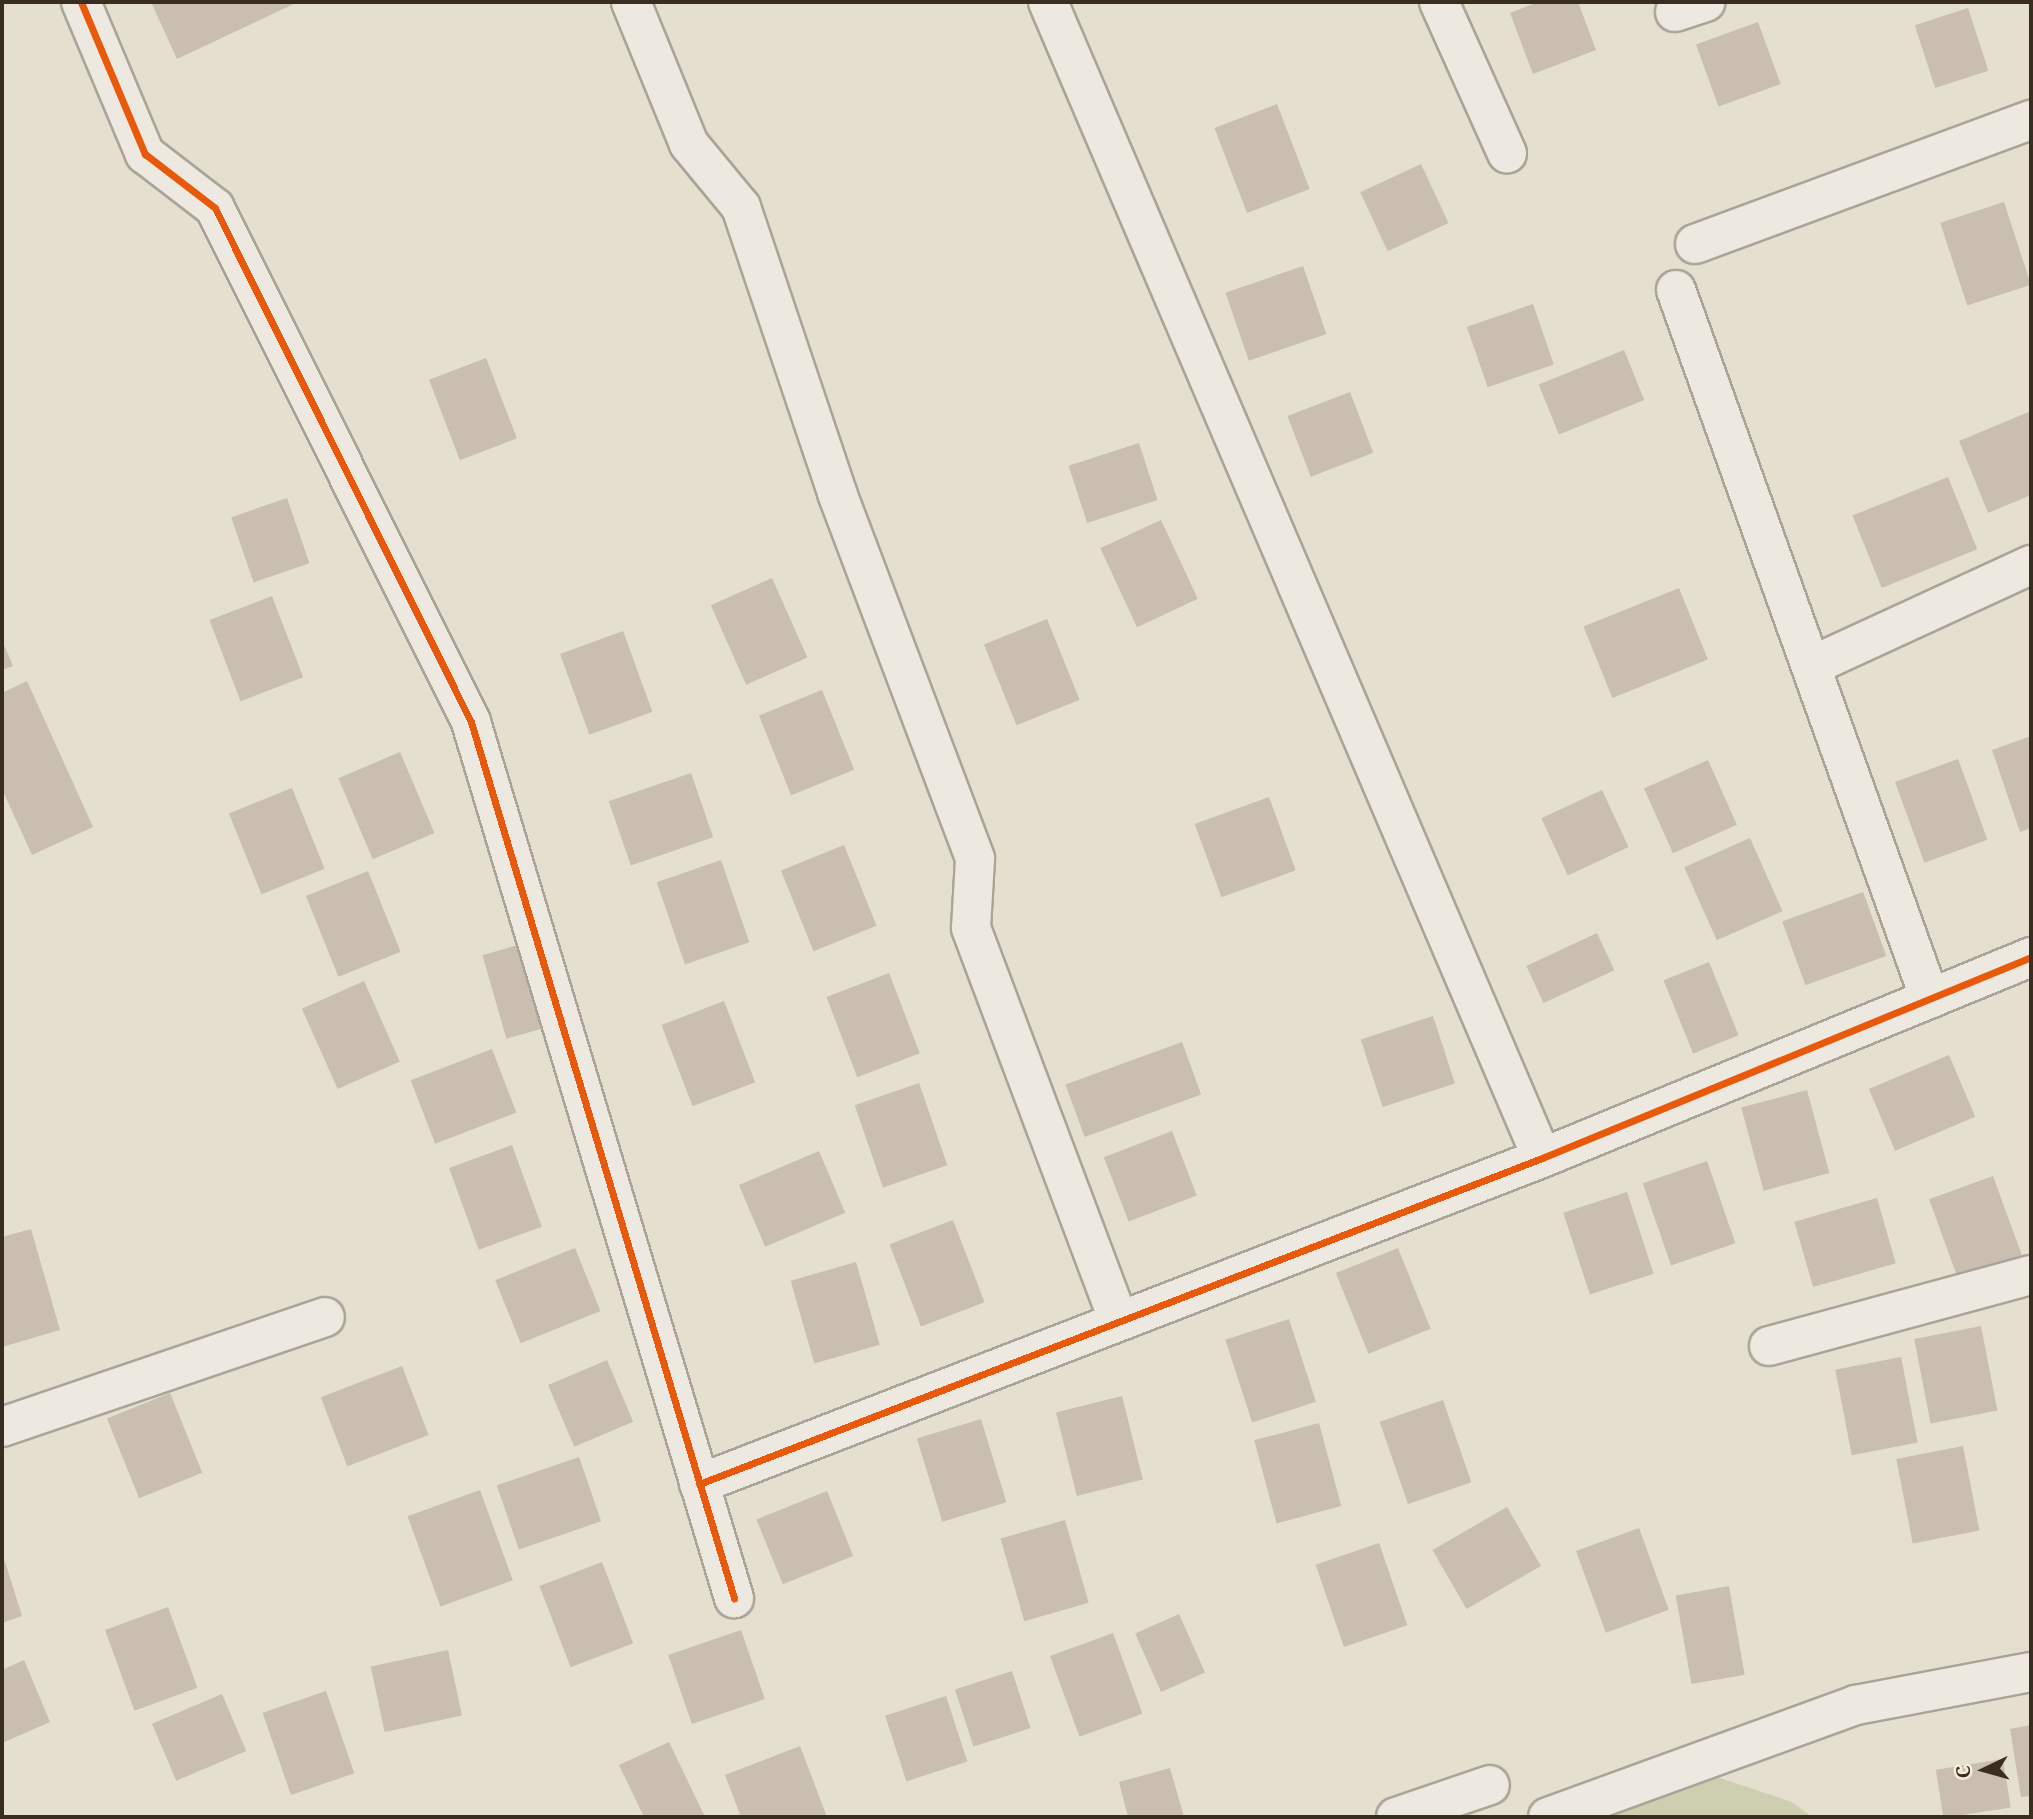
<!DOCTYPE html>
<html>
<head>
<meta charset="utf-8">
<style>
  body { margin:0 }
  #map { position:relative; width:2033px; height:1819px; overflow:hidden; background:#e5dfcf; font-family:"Noto Serif",serif }
  div>[style] { position:absolute }
  .cemetery>* { inset:0; background:#ceceb1 }
  .building>* { inset:0; background:#c9beb0; transform-origin:0 0 }
  .roads { filter:drop-shadow(2px 0 #aaa498) drop-shadow(-2px 0 #aaa498) drop-shadow(0 2px #aaa498) drop-shadow(0 -2px #aaa498) }
  .street>* { height:38px; margin:-19px; padding:0 19px; transform-origin:19px; border-radius:19px; background:#eee9e0 }
  .cycleway>* { height:7px; margin:-3.5px; padding:0 3.5px; transform-origin:3.5px; border-radius:3.5px; background:#e8590c }
  span { translate:-50% -50%; white-space:nowrap; text-align:center; line-height:1.15; -webkit-text-stroke:5px #f5edd6; paint-order:stroke }
  .frame { position:absolute; inset:0; border:4px solid #392d1f; pointer-events:none }
  .north { position:absolute; left:1949px; top:1735px; width:70px; height:70px; -webkit-text-stroke:5px #f5edd6; paint-order:stroke; rotate:265deg; font-size:19px; font-weight:700; line-height:28px; text-align:center; color:#392d1f }
  .north::after { content:''; display:block; margin:auto; width:24px; height:32px; background:#392d1f; clip-path:polygon(50% 0,100% 100%,50% 72%,0 100%) }
</style>
</head>
<body>
<div id="map">
  <div class="cemetery">
    <div style="clip-path:polygon(1714px 1776px,1792px 1802px,1812px 1817px,1602px 1817px)"></div>
  </div>
  <div class="building">
    <div style="clip-path:polygon(151px 2px,298px 2px,177px 59px)"></div>
    <div style="clip-path:polygon(1538px 2px,1578px 2px,1596px 50px,1533px 74px,1510px 13px)"></div>
    <div style="left:1968px;top:8px;width:66px;height:56px;rotate:72deg"></div>
    <div style="left:1758px;top:22px;width:66px;height:66px;rotate:70deg"></div>
    <div style="left:1277px;top:104px;width:91px;height:67px;rotate:69deg"></div>
    <div style="left:1421px;top:164px;width:65px;height:67px;rotate:65deg"></div>
    <div style="left:2004px;top:202px;width:87px;height:67px;rotate:72deg"></div>
    <div style="left:1303px;top:266px;width:72px;height:82px;rotate:71deg"></div>
    <div style="left:1533px;top:304px;width:64px;height:70px;rotate:71deg"></div>
    <div style="left:1624px;top:350px;width:54px;height:92px;rotate:68deg"></div>
    <div style="left:486px;top:358px;width:86px;height:61px;rotate:69deg"></div>
    <div style="left:1350px;top:392px;width:65px;height:67px;rotate:69deg"></div>
    <div style="clip-path:polygon(2031px 411px,2031px 495px,1988px 513px,1959px 441px)"></div>
    <div style="left:1139px;top:443px;width:60px;height:74px;rotate:72deg"></div>
    <div style="left:1948px;top:477px;width:78px;height:103px;rotate:68deg"></div>
    <div style="left:287px;top:498px;width:69px;height:59px;rotate:71deg"></div>
    <div style="left:1161px;top:520px;width:87px;height:67px;rotate:65deg"></div>
    <div style="left:772px;top:578px;width:87px;height:67px;rotate:66deg"></div>
    <div style="left:1679px;top:588px;width:77px;height:103px;rotate:68deg"></div>
    <div style="left:272px;top:596px;width:87px;height:67px;rotate:69deg"></div>
    <div style="left:1047px;top:619px;width:87px;height:68px;rotate:68deg"></div>
    <div style="left:623px;top:631px;width:86px;height:67px;rotate:70deg"></div>
    <div style="clip-path:polygon(2px 640px,13px 666px,2px 670px)"></div>
    <div style="clip-path:polygon(27px 681px,93px 827px,32px 855px,2px 789px,2px 693px)"></div>
    <div style="left:822px;top:690px;width:86px;height:68px;rotate:68deg"></div>
    <div style="clip-path:polygon(2031px 736px,2031px 828px,2020px 832px,1992px 750px)"></div>
    <div style="left:400px;top:752px;width:88px;height:67px;rotate:67deg"></div>
    <div style="left:1958px;top:759px;width:86px;height:67px;rotate:70deg"></div>
    <div style="left:1708px;top:760px;width:71px;height:70px;rotate:66deg"></div>
    <div style="left:691px;top:773px;width:68px;height:87px;rotate:71deg"></div>
    <div style="left:292px;top:788px;width:87px;height:68px;rotate:68deg"></div>
    <div style="left:1602px;top:790px;width:63px;height:67px;rotate:65deg"></div>
    <div style="left:1269px;top:797px;width:78px;height:79px;rotate:70deg"></div>
    <div style="left:1750px;top:838px;width:80px;height:72px;rotate:66deg"></div>
    <div style="left:844px;top:845px;width:87px;height:68px;rotate:68deg"></div>
    <div style="left:721px;top:860px;width:87px;height:68px;rotate:71deg"></div>
    <div style="left:368px;top:871px;width:87px;height:67px;rotate:68deg"></div>
    <div style="left:1863px;top:892px;width:68px;height:86px;rotate:70deg"></div>
    <div style="left:1597px;top:933px;width:41px;height:78px;rotate:65deg"></div>
    <div style="left:518px;top:945px;width:87px;height:37px;rotate:74deg"></div>
    <div style="left:1709px;top:962px;width:79px;height:49px;rotate:68deg"></div>
    <div style="left:889px;top:973px;width:86px;height:67px;rotate:69deg"></div>
    <div style="left:364px;top:981px;width:88px;height:68px;rotate:66deg"></div>
    <div style="left:724px;top:1001px;width:87px;height:67px;rotate:69deg"></div>
    <div style="left:1433px;top:1016px;width:71px;height:76px;rotate:72deg"></div>
    <div style="left:1182px;top:1042px;width:56px;height:124px;rotate:70deg"></div>
    <div style="left:492px;top:1049px;width:68px;height:87px;rotate:69deg"></div>
    <div style="left:1949px;top:1055px;width:67px;height:87px;rotate:67deg"></div>
    <div style="left:919px;top:1083px;width:87px;height:68px;rotate:71deg"></div>
    <div style="left:1807px;top:1090px;width:86px;height:68px;rotate:75deg"></div>
    <div style="left:1172px;top:1131px;width:69px;height:73px;rotate:69deg"></div>
    <div style="left:512px;top:1145px;width:87px;height:67px;rotate:70deg"></div>
    <div style="left:819px;top:1151px;width:67px;height:87px;rotate:67deg"></div>
    <div style="left:1707px;top:1161px;width:87px;height:68px;rotate:71deg"></div>
    <div style="left:1993px;top:1176px;width:86px;height:68px;rotate:70deg"></div>
    <div style="left:1627px;top:1192px;width:86px;height:67px;rotate:72deg"></div>
    <div style="left:1877px;top:1198px;width:68px;height:86px;rotate:74deg"></div>
    <div style="left:953px;top:1220px;width:88px;height:68px;rotate:69deg"></div>
    <div style="clip-path:polygon(31px 1229px,60px 1330px,2px 1347px,2px 1237px)"></div>
    <div style="left:575px;top:1248px;width:68px;height:86px;rotate:68deg"></div>
    <div style="left:1398px;top:1248px;width:87px;height:67px;rotate:68deg"></div>
    <div style="left:856px;top:1262px;width:86px;height:68px;rotate:74deg"></div>
    <div style="left:1289px;top:1319px;width:87px;height:67px;rotate:72deg"></div>
    <div style="left:1981px;top:1326px;width:86px;height:68px;rotate:79deg"></div>
    <div style="left:1901px;top:1357px;width:87px;height:67px;rotate:79deg"></div>
    <div style="left:607px;top:1360px;width:67px;height:64px;rotate:67deg"></div>
    <div style="left:402px;top:1366px;width:74px;height:87px;rotate:69deg"></div>
    <div style="left:170px;top:1393px;width:86px;height:68px;rotate:68deg"></div>
    <div style="left:1122px;top:1396px;width:86px;height:68px;rotate:76deg"></div>
    <div style="left:1443px;top:1400px;width:87px;height:67px;rotate:71deg"></div>
    <div style="left:981px;top:1419px;width:87px;height:67px;rotate:73deg"></div>
    <div style="left:1319px;top:1423px;width:86px;height:67px;rotate:75deg"></div>
    <div style="left:1963px;top:1446px;width:86px;height:68px;rotate:79deg"></div>
    <div style="left:579px;top:1457px;width:68px;height:87px;rotate:71deg"></div>
    <div style="left:480px;top:1490px;width:96px;height:77px;rotate:70deg"></div>
    <div style="left:827px;top:1491px;width:70px;height:76px;rotate:68deg"></div>
    <div style="left:1507px;top:1507px;width:68px;height:86px;rotate:60deg"></div>
    <div style="left:1065px;top:1520px;width:86px;height:67px;rotate:74deg"></div>
    <div style="left:1639px;top:1528px;width:87px;height:67px;rotate:70deg"></div>
    <div style="left:1379px;top:1543px;width:87px;height:67px;rotate:71deg"></div>
    <div style="clip-path:polygon(2px 1552px,22px 1616px,2px 1623px)"></div>
    <div style="left:602px;top:1562px;width:87px;height:67px;rotate:69deg"></div>
    <div style="left:1729px;top:1586px;width:90px;height:54px;rotate:80deg"></div>
    <div style="left:168px;top:1607px;width:86px;height:67px;rotate:70deg"></div>
    <div style="left:1179px;top:1614px;width:64px;height:48px;rotate:66deg"></div>
    <div style="left:741px;top:1630px;width:73px;height:77px;rotate:71deg"></div>
    <div style="left:1113px;top:1633px;width:86px;height:67px;rotate:70deg"></div>
    <div style="left:448px;top:1650px;width:67px;height:79px;rotate:78deg"></div>
    <div style="clip-path:polygon(24px 1660px,50px 1722px,2px 1743px,2px 1670px)"></div>
    <div style="left:1012px;top:1671px;width:60px;height:60px;rotate:72deg"></div>
    <div style="left:326px;top:1691px;width:87px;height:67px;rotate:71deg"></div>
    <div style="left:222px;top:1694px;width:62px;height:76px;rotate:67deg"></div>
    <div style="left:946px;top:1696px;width:69px;height:64px;rotate:72deg"></div>
    <div style="clip-path:polygon(2031px 1725px,2031px 1796px,2021px 1797px,2010px 1729px)"></div>
    <div style="clip-path:polygon(669px 1742px,705px 1817px,644px 1817px,619px 1765px)"></div>
    <div style="clip-path:polygon(800px 1746px,827px 1817px,741px 1817px,725px 1775px)"></div>
    <div style="left:2003px;top:1759px;width:49px;height:68px;rotate:81deg"></div>
    <div style="clip-path:polygon(1170px 1768px,1184px 1817px,1128px 1817px,1119px 1782px)"></div>
  </div>
  <div class="roads">
    <div class="street">
      <div style="left:81px;top:2px;width:165px;rotate:67.2deg"></div>
      <div style="left:145px;top:154px;width:88px;rotate:37.6deg"></div>
      <div style="left:215px;top:208px;width:574px;rotate:63.52deg"></div>
      <div style="left:471px;top:722px;width:915px;rotate:73.29deg"></div>
      <div style="left:631px;top:2px;width:153px;rotate:67.8deg"></div>
      <div style="left:689px;top:144px;width:82px;rotate:50.5deg"></div>
      <div style="left:741px;top:207px;width:302px;rotate:71.4deg"></div>
      <div style="left:837px;top:493px;width:391px;rotate:69.3deg"></div>
      <div style="left:975px;top:859px;width:69px;rotate:93.3deg"></div>
      <div style="left:971px;top:928px;width:419px;rotate:69.4deg"></div>
      <div style="left:1048px;top:2px;width:1257px;rotate:66.86deg"></div>
      <div style="left:1439px;top:2px;width:166px;rotate:65.8deg"></div>
      <div style="left:1675px;top:12px;width:32px;rotate:-18deg"></div>
      <div style="left:1695px;top:244px;width:358px;rotate:-20.3deg"></div>
      <div style="left:1676px;top:290px;width:753px;rotate:70.29deg"></div>
      <div style="left:1811px;top:666px;width:242px;rotate:-24.7deg"></div>
      <div style="left:1769px;top:1346px;width:271px;rotate:-15.2deg"></div>
      <div style="left:2px;top:1427px;width:341px;rotate:-18.8deg"></div>
      <div style="left:699px;top:1484px;width:904px;rotate:-21.14deg"></div>
      <div style="left:1542px;top:1158px;width:529px;rotate:-22.34deg"></div>
      <div style="left:1396px;top:1817px;width:99px;rotate:-18.8deg"></div>
      <div style="left:1548px;top:1817px;width:328px;rotate:-20deg"></div>
      <div style="left:1856px;top:1705px;width:178px;rotate:-10.7deg"></div>
    </div>
  </div>
  <div class="cycleway">
    <div style="left:81px;top:2px;width:165px;rotate:67.2deg"></div>
    <div style="left:145px;top:154px;width:88px;rotate:37.6deg"></div>
    <div style="left:215px;top:208px;width:574px;rotate:63.52deg"></div>
    <div style="left:471px;top:722px;width:915px;rotate:73.29deg"></div>
    <div style="left:699px;top:1484px;width:904px;rotate:-21.14deg"></div>
    <div style="left:1542px;top:1158px;width:529px;rotate:-22.34deg"></div>
  </div>
  <div class="frame"></div>
  <div class="north">С</div>
</div>
</body>
</html>
